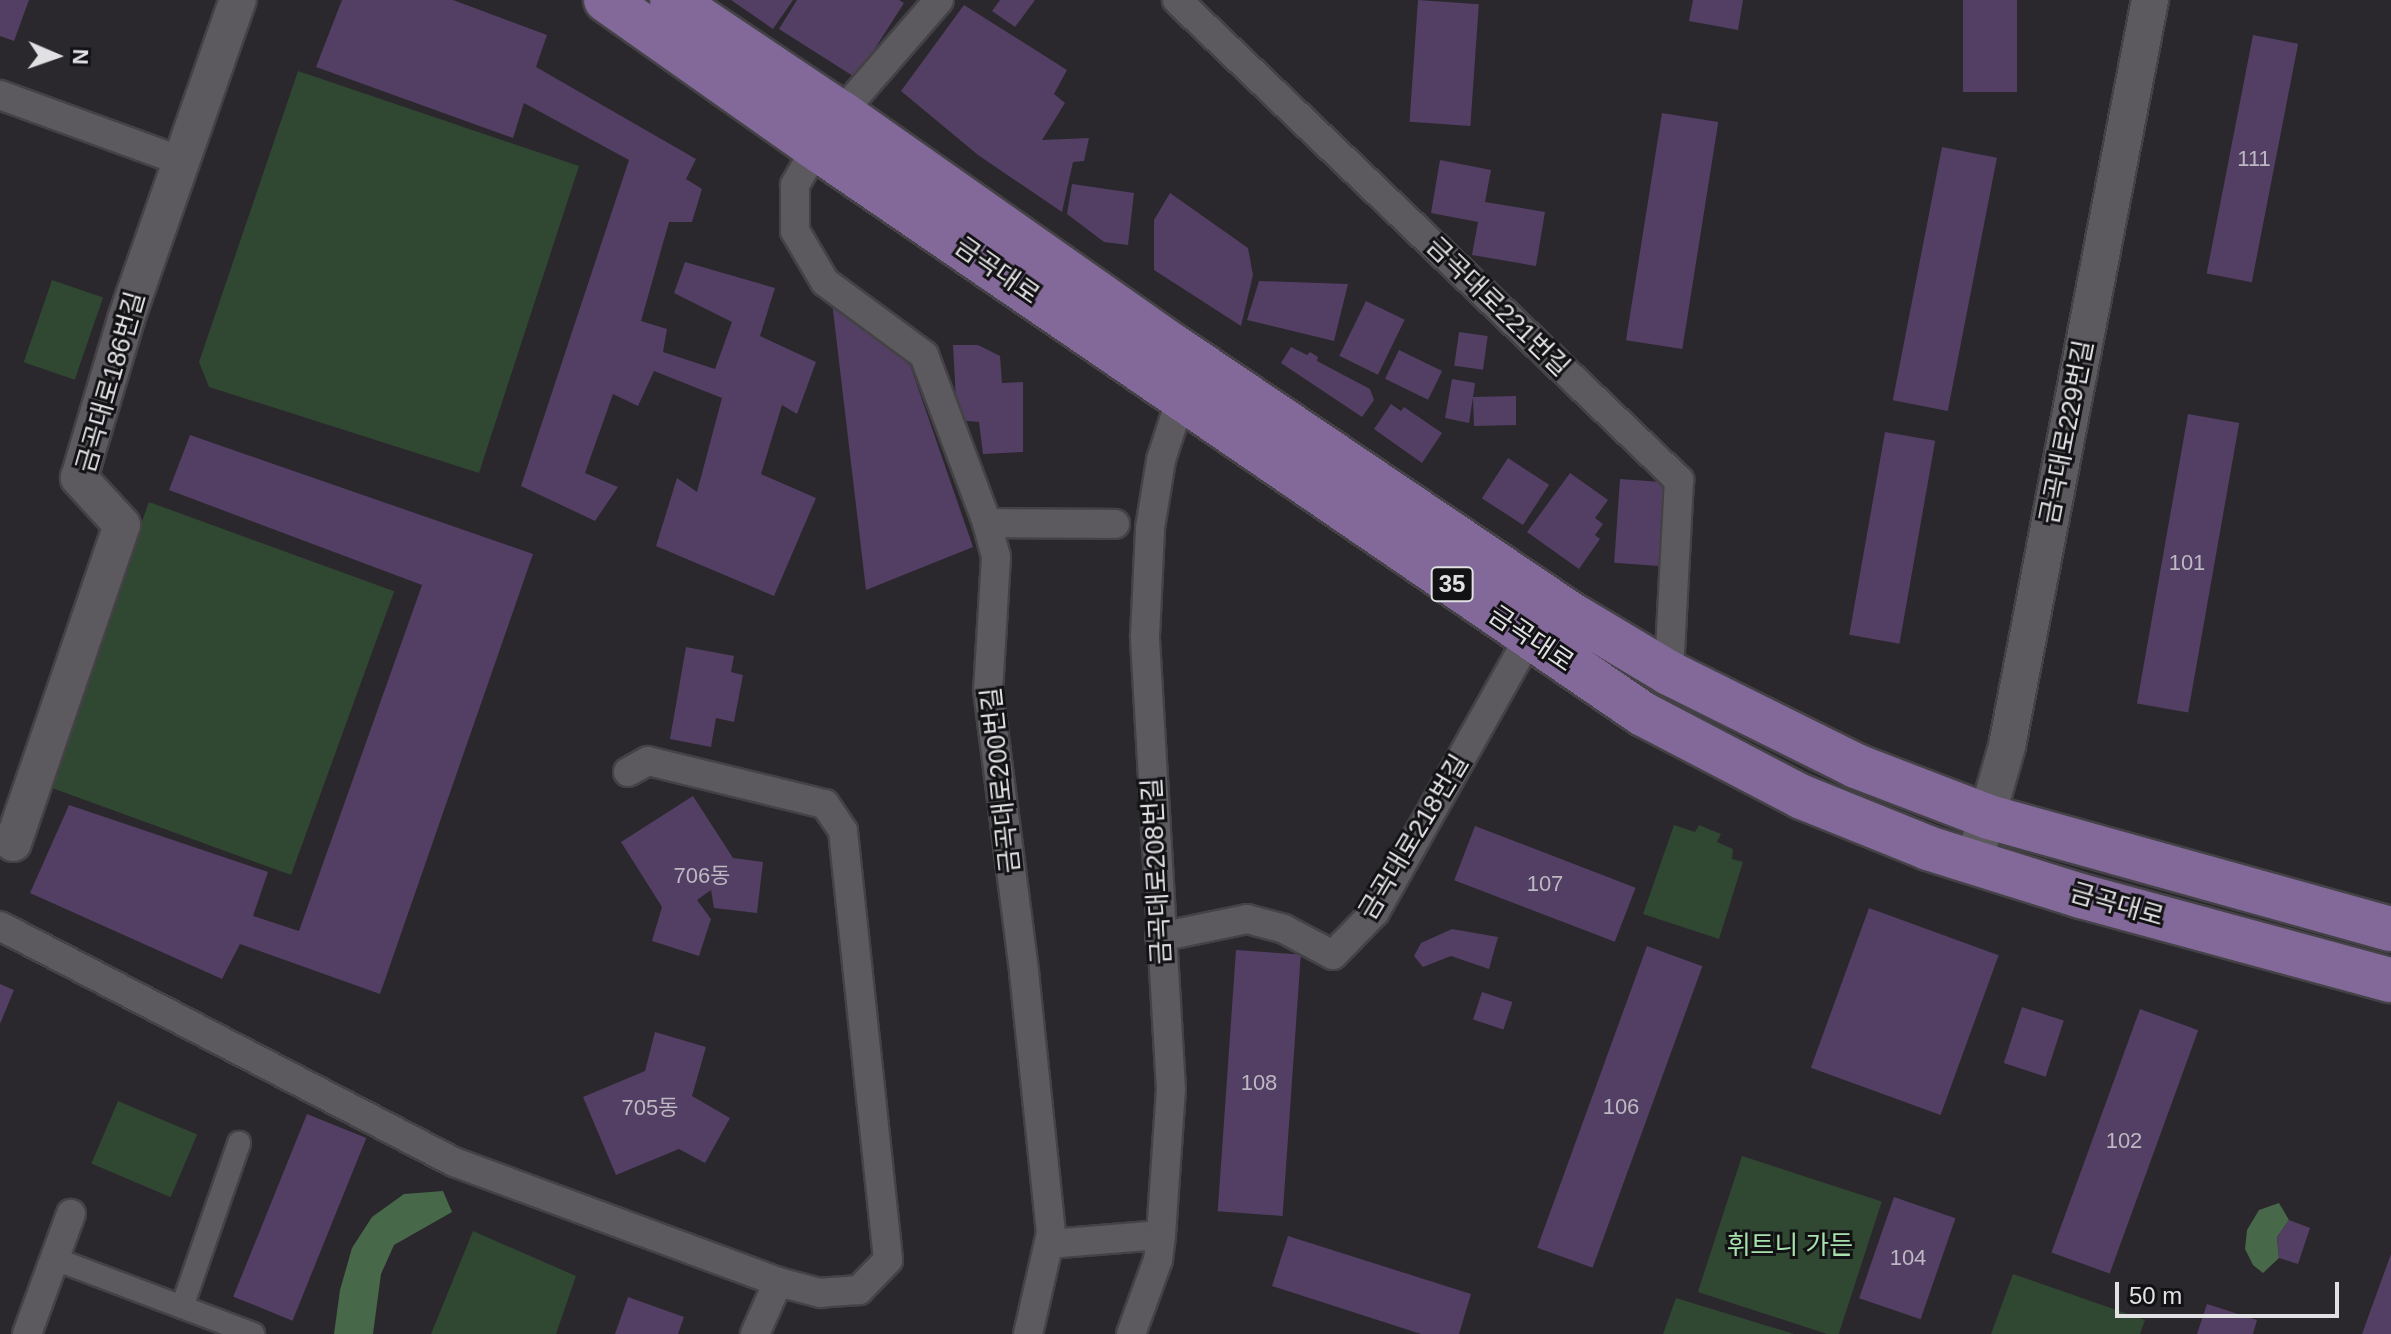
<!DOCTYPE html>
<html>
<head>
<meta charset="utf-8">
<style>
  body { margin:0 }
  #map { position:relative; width:2391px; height:1334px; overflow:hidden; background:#2a272d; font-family:Helvetica,"Noto Sans KR",sans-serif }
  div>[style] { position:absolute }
  .green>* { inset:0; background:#304732; transform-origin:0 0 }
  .water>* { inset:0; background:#47694a }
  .building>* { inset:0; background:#523f63; transform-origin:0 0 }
  .roads { filter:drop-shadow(2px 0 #444246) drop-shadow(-2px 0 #444246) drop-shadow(0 2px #444246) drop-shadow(0 -2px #444246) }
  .pedestrian>* { height:22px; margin:-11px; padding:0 11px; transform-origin:11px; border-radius:11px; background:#5c595f }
  .minor>* { height:28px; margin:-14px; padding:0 14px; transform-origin:14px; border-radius:14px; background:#5c595f }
  .tertiary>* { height:36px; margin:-18px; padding:0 18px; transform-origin:18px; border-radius:18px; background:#5c595f }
  .primary>* { height:44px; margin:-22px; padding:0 22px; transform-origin:22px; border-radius:22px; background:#82699a }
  span { translate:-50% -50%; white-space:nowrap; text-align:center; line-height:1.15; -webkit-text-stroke:6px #121113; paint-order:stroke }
  .number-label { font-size:22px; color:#bdb8c3 }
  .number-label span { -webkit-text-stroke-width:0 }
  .shield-label span { padding:2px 6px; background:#121113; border:2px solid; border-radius:6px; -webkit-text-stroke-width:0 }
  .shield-label { font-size:24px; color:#e1e0e3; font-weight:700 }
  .street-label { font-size:26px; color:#e1e0e3 }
  .park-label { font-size:26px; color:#a8e1ae }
  .north { position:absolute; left:16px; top:16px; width:80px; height:80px; -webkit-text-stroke:6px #121113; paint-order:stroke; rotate:92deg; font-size:22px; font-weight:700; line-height:32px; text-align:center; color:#e1e0e3 }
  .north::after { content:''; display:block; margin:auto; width:28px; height:36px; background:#e1e0e3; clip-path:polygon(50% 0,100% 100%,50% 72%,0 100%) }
  .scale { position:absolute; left:2115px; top:1282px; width:224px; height:36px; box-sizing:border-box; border:4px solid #e1e0e3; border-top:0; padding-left:10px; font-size:24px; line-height:28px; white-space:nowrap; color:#e1e0e3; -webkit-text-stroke:6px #121113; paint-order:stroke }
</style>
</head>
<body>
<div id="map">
  <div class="green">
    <div style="clip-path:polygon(298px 71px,579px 166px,479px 473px,209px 387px,199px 362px)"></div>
    <div style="left:52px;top:280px;width:54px;height:87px;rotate:19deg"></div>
    <div style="left:149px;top:502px;width:261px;height:302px;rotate:20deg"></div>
    <div style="clip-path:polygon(1674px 825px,1695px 832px,1699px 825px,1721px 834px,1717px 842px,1733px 849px,1732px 859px,1743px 862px,1719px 939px,1643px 914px)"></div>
    <div style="left:118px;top:1101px;width:86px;height:68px;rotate:23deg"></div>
    <div style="left:1742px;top:1156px;width:147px;height:143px;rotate:18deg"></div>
    <div style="clip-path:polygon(473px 1231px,576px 1276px,556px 1334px,431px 1334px)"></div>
    <div style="clip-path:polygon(2013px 1274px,2145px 1320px,2140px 1334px,1991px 1334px)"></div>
    <div style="clip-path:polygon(1676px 1298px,1794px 1334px,1663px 1334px)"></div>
  </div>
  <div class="water">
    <div style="clip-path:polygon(443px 1191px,452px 1212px,394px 1245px,381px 1274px,373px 1334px,334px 1334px,340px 1290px,352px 1248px,372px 1217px,404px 1194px)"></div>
    <div style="clip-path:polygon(2279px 1203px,2289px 1220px,2277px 1237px,2279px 1258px,2263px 1273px,2253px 1265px,2245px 1249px,2247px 1230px,2259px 1210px)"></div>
  </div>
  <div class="building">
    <div style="clip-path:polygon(0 0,29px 0,14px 41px,0 36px)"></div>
    <div style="clip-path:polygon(342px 0,453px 0,547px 35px,536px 67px,696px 159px,686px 179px,702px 189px,692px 222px,669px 222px,641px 321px,667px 329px,663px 352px,715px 369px,732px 322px,674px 293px,685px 262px,775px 288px,760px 336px,816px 362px,797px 414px,782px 405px,761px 474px,816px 498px,774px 596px,656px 546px,677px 478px,697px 492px,722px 398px,654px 371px,638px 406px,613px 394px,585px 473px,618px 487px,595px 521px,521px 486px,629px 160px,524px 103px,513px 138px,316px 67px)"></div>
    <div style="clip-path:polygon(731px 0,793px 0,773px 29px)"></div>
    <div style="clip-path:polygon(797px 0,899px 0,904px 3px,856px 78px,779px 29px)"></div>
    <div style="clip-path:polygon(1000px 0,1035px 0,1015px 27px,992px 11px)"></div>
    <div style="left:1418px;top:0;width:61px;height:122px;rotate:4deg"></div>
    <div style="clip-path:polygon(1693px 0,1743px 0,1738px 30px,1689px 21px)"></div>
    <div style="left:1963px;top:0;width:54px;height:92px"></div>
    <div style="clip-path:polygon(964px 5px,1067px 70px,1054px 94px,1065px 103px,1042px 140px,1089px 138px,1084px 161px,1073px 162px,1062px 212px,978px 155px,901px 91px)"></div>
    <div style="left:2253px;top:35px;width:46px;height:243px;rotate:11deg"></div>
    <div style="left:1662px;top:113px;width:57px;height:230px;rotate:9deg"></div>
    <div style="left:1942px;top:147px;width:56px;height:258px;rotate:11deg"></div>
    <div style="clip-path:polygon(1440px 160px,1491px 170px,1485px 202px,1545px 212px,1536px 266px,1472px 255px,1478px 222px,1431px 213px)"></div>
    <div style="clip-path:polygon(1072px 184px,1134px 193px,1128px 245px,1104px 242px,1067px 214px)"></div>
    <div style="clip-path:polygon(1170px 193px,1248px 248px,1253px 275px,1241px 326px,1154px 270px,1154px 220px)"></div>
    <div style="clip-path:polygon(1259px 281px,1348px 284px,1334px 341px,1247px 320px)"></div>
    <div style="left:1366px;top:301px;width:43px;height:61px;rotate:26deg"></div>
    <div style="clip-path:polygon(832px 302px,906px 353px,973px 547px,866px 590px)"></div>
    <div style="left:1459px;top:332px;width:29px;height:34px;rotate:8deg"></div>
    <div style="clip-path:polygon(953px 345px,978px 345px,1000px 356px,1002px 383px,1023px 382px,1023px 452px,983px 454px,979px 422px,957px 420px)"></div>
    <div style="clip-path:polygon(1291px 347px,1307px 355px,1310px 352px,1318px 357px,1317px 361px,1370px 389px,1374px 400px,1362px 417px,1281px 363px)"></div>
    <div style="left:1399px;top:350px;width:48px;height:32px;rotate:26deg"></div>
    <div style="clip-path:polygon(1452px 379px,1475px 383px,1473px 397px,1516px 396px,1516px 425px,1474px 426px,1473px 397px,1469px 423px,1445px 418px)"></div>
    <div style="clip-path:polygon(1391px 404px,1401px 411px,1404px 407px,1442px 433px,1422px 463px,1374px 429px)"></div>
    <div style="left:2188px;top:414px;width:52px;height:294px;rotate:10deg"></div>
    <div style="left:1885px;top:432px;width:51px;height:206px;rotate:10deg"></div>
    <div style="clip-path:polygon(190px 435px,533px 554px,380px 994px,240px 944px,222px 979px,30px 893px,69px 805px,268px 872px,253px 916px,299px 931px,422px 585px,169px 490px)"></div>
    <div style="left:1508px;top:458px;width:49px;height:48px;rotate:33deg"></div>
    <div style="clip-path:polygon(1570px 473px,1608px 500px,1595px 518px,1603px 524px,1595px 535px,1600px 539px,1579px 569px,1527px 532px)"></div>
    <div style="left:1620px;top:479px;width:45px;height:84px;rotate:4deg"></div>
    <div style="clip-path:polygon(686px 647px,734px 656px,731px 672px,743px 675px,734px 722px,716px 718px,711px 747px,670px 739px)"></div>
    <div style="clip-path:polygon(693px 796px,733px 858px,763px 862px,757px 913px,714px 908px,711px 890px,697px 900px,711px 919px,699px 956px,652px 941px,662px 907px,621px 842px)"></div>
    <div style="left:1475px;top:826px;width:172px;height:58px;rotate:21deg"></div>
    <div style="left:1869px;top:908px;width:138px;height:170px;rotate:20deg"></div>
    <div style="clip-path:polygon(1452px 929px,1498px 937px,1489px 969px,1451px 956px,1423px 967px,1414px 956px,1421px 943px)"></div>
    <div style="left:1647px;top:946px;width:59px;height:321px;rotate:20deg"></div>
    <div style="left:1236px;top:950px;width:65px;height:262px;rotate:4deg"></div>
    <div style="clip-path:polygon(0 984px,14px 990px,0 1024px)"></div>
    <div style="left:1482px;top:992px;width:32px;height:29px;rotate:18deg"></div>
    <div style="left:2022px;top:1007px;width:44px;height:59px;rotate:18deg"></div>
    <div style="left:2140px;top:1009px;width:62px;height:259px;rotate:20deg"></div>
    <div style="clip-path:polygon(655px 1032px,706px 1047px,692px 1096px,730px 1118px,705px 1163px,679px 1149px,616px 1175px,583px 1097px,645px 1071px)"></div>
    <div style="left:307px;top:1114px;width:64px;height:197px;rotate:22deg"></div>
    <div style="left:1894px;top:1197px;width:65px;height:107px;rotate:19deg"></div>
    <div style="clip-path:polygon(2289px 1220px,2310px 1228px,2298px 1264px,2279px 1258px,2277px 1237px)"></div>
    <div style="clip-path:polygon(1288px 1236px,1471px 1294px,1459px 1334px,1421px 1334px,1272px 1286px)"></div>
    <div style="clip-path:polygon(2391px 1254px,2391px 1334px,2362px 1334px)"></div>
    <div style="clip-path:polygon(628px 1297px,684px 1317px,678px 1334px,615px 1334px)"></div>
    <div style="clip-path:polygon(2207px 1304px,2257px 1320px,2253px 1334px,2197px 1334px)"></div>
  </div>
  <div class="roads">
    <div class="pedestrian">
      <div style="left:55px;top:1259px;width:212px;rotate:20.7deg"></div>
      <div style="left:182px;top:1307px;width:174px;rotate:-70.8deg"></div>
    </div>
    <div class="minor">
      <div style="left:939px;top:0;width:150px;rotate:130.9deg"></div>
      <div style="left:841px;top:113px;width:43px;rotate:125.5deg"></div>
      <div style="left:816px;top:148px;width:43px;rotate:119.6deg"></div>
      <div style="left:795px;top:185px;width:46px;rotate:90deg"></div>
      <div style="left:795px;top:231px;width:59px;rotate:59.5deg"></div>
      <div style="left:825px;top:282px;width:123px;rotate:36.4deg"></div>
      <div style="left:924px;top:355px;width:179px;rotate:69.4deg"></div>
      <div style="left:987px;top:523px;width:35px;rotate:75deg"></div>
      <div style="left:996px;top:557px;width:133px;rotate:93.4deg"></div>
      <div style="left:988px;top:690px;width:284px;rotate:82.7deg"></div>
      <div style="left:1024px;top:972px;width:262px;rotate:84.1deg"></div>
      <div style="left:1051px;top:1233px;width:104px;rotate:102.8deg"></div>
      <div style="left:1177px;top:0;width:695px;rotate:43.72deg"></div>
      <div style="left:1679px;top:480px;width:193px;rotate:93deg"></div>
      <div style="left:0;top:95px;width:193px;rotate:20deg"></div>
      <div style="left:987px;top:523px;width:128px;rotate:0.4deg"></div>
      <div style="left:628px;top:772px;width:23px;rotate:-29deg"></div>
      <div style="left:648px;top:761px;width:182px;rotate:13.7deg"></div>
      <div style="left:825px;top:804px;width:32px;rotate:56deg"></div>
      <div style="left:843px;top:831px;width:431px;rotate:84deg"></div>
      <div style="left:888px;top:1260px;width:42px;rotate:134deg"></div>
      <div style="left:859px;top:1290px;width:39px;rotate:176deg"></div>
      <div style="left:820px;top:1293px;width:43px;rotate:-165.3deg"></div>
      <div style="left:0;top:926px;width:512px;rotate:27.47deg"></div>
      <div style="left:454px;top:1162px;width:346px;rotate:20.3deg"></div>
      <div style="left:778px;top:1282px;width:57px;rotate:113.9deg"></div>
      <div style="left:1160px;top:937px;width:89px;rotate:-11.7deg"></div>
      <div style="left:1247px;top:919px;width:38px;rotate:15deg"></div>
      <div style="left:1284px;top:929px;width:55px;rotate:28deg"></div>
      <div style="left:1333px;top:955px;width:60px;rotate:-45.7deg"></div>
      <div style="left:1375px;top:912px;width:314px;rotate:-60.7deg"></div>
      <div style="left:1049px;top:1244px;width:112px;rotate:-4.6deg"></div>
      <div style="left:1161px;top:1235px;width:145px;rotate:-86.1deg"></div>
      <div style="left:1171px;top:1090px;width:455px;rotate:-93.3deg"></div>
      <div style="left:1145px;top:636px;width:108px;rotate:-87.3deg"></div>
      <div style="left:1150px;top:528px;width:69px;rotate:-80.8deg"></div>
      <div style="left:1161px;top:460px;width:65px;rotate:-72.1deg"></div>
      <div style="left:27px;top:1334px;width:128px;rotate:-69.9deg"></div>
      <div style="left:1131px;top:1334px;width:79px;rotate:-70deg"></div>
      <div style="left:1158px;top:1260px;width:25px;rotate:-83deg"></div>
    </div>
    <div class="tertiary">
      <div style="left:13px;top:843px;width:336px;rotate:-71.1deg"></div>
      <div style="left:122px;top:525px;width:64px;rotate:-132.5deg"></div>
      <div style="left:79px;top:478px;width:166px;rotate:-73.5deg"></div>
      <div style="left:126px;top:319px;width:338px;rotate:-70.7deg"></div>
      <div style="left:1974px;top:862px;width:121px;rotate:-74.1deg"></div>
      <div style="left:2007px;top:746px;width:760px;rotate:-79.15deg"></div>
    </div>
    <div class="primary">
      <div style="left:606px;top:0;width:257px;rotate:35.2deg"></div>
      <div style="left:816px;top:148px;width:1002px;rotate:34.39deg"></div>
      <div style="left:1643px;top:714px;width:179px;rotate:27.6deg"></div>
      <div style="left:1802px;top:797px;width:136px;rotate:22deg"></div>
      <div style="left:1928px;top:848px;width:160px;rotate:17.4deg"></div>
      <div style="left:2081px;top:896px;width:321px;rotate:15.2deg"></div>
      <div style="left:672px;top:0;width:203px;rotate:33.8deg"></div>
      <div style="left:841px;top:113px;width:406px;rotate:35.1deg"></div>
      <div style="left:1173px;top:346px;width:487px;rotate:34deg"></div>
      <div style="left:1577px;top:618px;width:107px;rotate:30.9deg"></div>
      <div style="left:1669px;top:673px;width:209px;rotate:26.4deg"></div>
      <div style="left:1856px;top:766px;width:142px;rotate:21deg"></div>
      <div style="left:1989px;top:817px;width:417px;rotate:15.6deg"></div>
    </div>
  </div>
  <div class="number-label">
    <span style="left:2254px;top:159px">111</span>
    <span style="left:2187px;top:563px">101</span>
    <span style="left:702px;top:876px">706동</span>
    <span style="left:1545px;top:884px">107</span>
    <span style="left:1259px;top:1083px">108</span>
    <span style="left:1621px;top:1107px">106</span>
    <span style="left:650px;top:1108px">705동</span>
    <span style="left:2124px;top:1141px">102</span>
    <span style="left:1908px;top:1258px">104</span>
  </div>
  <div class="shield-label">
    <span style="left:1452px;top:584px">35</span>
  </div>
  <div class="street-label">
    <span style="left:997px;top:271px;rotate:35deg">금곡대로</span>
    <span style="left:1498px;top:307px;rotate:44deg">금곡대로221번길</span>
    <span style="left:111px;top:382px;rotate:-74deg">금곡대로186번길</span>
    <span style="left:2067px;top:432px;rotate:-79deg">금곡대로229번길</span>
    <span style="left:1531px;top:639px;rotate:34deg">금곡대로</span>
    <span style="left:1001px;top:780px;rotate:-96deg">금곡대로200번길</span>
    <span style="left:1414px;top:837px;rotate:-59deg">금곡대로218번길</span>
    <span style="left:1157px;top:871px;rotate:-93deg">금곡대로208번길</span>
    <span style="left:2117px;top:905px;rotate:16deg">금곡대로</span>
  </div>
  <div class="park-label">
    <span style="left:1790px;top:1246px">휘트니 가든</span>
  </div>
  <div class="north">N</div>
  <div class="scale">50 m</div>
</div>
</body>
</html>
